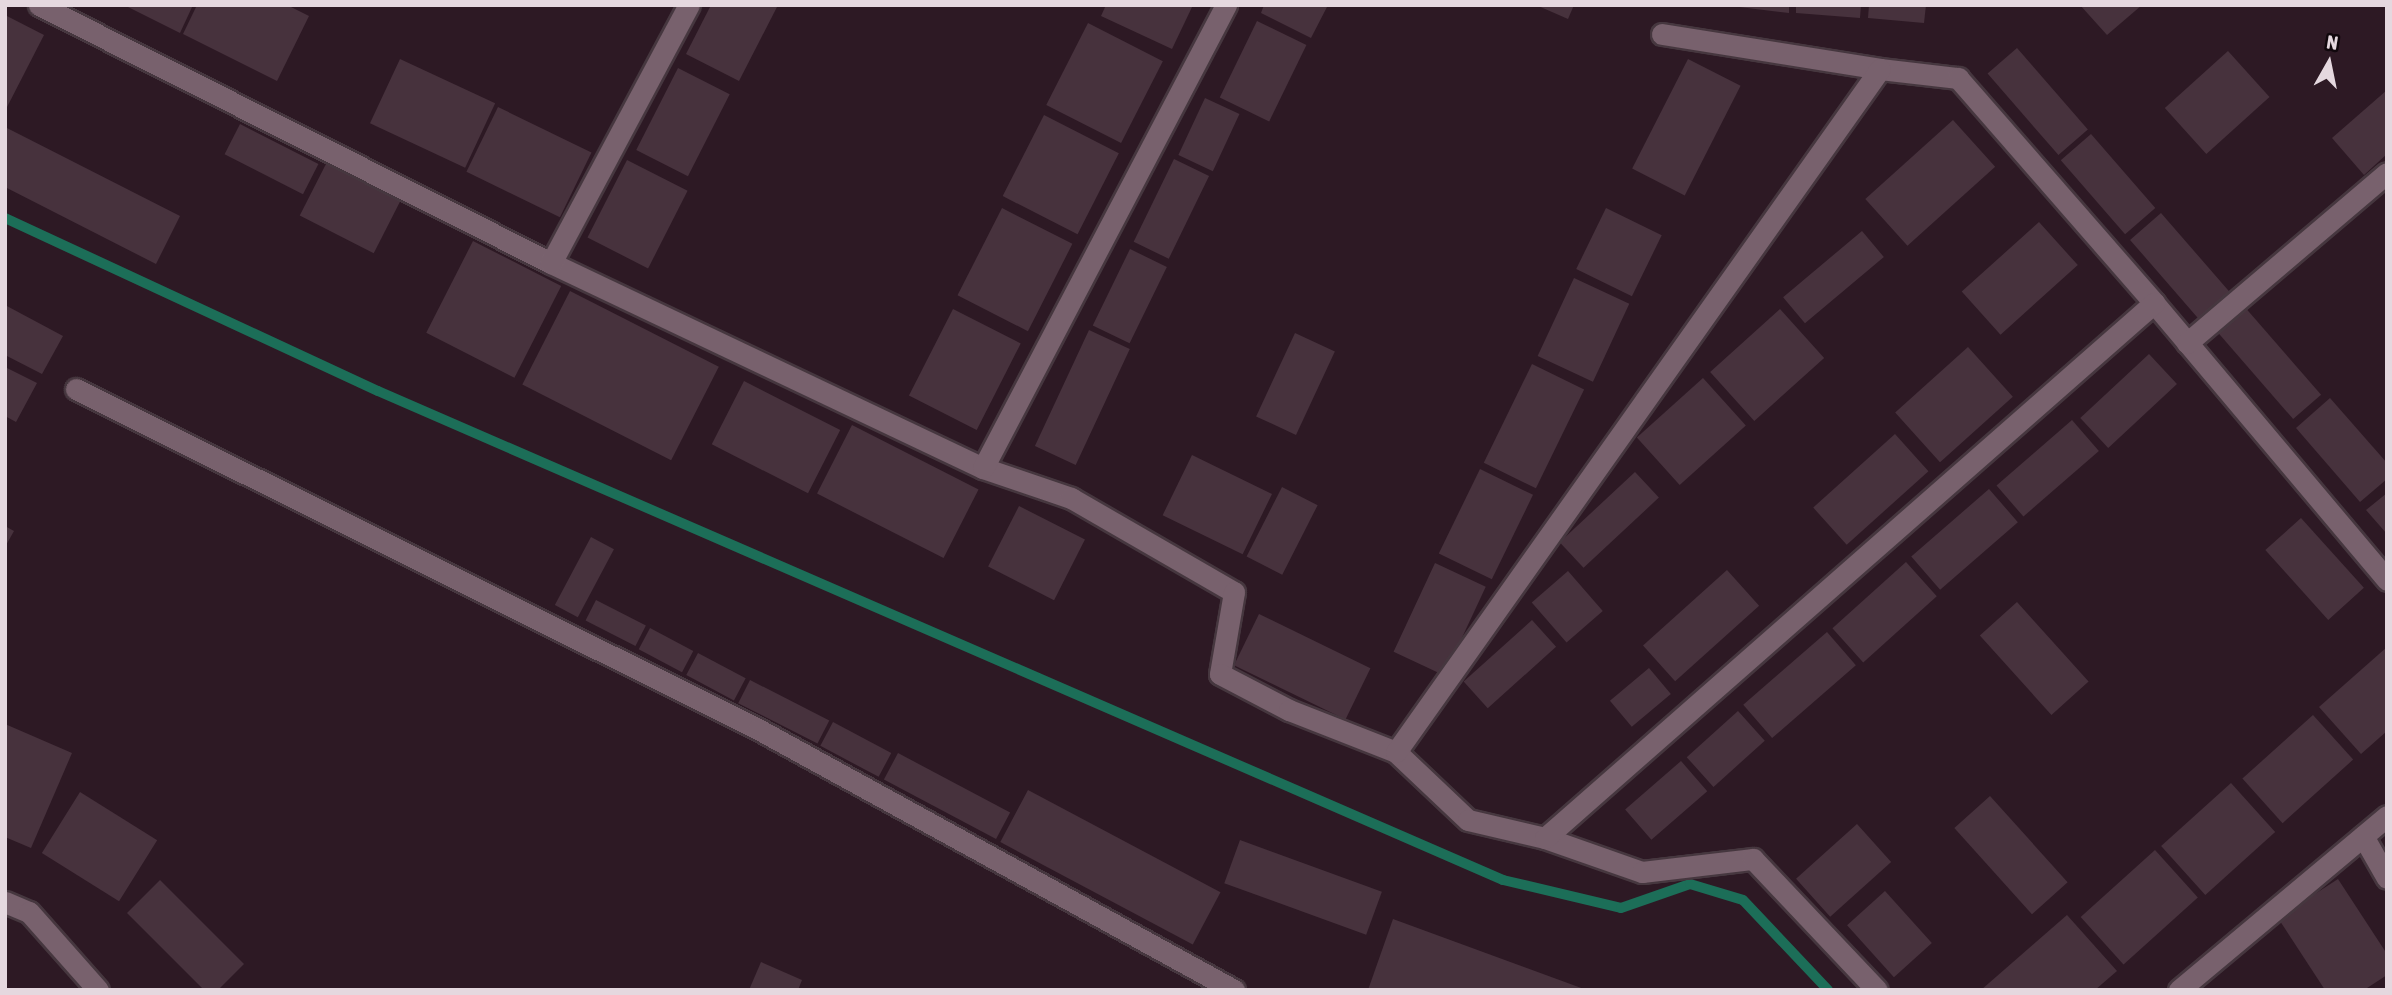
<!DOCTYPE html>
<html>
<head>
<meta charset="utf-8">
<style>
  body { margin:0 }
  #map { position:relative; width:2392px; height:995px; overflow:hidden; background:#2d1924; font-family:"Asap Condensed",sans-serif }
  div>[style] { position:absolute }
  .stream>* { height:10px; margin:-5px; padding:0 5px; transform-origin:5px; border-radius:5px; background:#1c6e58 }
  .building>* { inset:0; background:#47323d; transform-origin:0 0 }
  .roads { filter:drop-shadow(2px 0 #46373f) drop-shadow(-2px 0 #46373f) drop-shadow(0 2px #46373f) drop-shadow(0 -2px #46373f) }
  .street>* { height:21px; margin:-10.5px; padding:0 10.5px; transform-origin:10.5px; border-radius:10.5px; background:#78616d }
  span { translate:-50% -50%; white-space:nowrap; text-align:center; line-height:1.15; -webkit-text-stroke:5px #10070c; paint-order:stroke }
  .frame { position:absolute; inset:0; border:7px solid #e5d8df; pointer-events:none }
  .north { position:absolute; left:2294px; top:28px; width:70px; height:70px; -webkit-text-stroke:5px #10070c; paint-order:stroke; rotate:9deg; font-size:19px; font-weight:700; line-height:28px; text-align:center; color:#e5d8df }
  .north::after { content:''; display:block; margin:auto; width:24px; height:32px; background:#e5d8df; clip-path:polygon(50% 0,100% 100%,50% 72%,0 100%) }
</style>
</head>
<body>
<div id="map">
  <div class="stream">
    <div style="left:5px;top:218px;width:411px;rotate:24.9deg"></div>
    <div style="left:378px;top:391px;width:1227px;rotate:23.49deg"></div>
    <div style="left:1503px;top:880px;width:121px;rotate:13.3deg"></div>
    <div style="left:1621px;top:908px;width:73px;rotate:-19.2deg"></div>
    <div style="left:1690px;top:884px;width:55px;rotate:16.8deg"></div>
    <div style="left:1743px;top:900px;width:124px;rotate:46.6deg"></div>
  </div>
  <div class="building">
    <div style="clip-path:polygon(124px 5px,193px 5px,180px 33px)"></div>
    <div style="clip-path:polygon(197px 5px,287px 5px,309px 16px,277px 81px,183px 34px)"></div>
    <div style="clip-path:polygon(711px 5px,778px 5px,739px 81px,686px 54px)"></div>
    <div style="clip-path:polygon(1106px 5px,1193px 5px,1172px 49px,1101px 16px)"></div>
    <div style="clip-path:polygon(1264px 5px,1328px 5px,1311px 38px,1261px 13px)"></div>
    <div style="clip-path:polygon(1536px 5px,1574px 5px,1568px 19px)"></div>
    <div style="clip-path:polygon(1723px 5px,1789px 5px,1789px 13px)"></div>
    <div style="clip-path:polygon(1796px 5px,1861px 5px,1860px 18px,1796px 13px)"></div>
    <div style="clip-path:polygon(1869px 5px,1926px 5px,1924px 23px,1868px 18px)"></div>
    <div style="clip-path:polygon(2080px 5px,2142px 5px,2107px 35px)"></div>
    <div style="clip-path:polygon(5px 15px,44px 35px,5px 111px)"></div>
    <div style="left:1257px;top:21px;width:55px;height:85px;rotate:26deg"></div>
    <div style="left:1088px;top:23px;width:84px;height:92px;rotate:27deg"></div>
    <div style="left:2017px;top:48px;width:108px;height:39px;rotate:49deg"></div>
    <div style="left:2228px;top:51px;width:62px;height:85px;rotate:48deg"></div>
    <div style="left:400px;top:59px;width:105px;height:71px;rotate:25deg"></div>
    <div style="left:1688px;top:59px;width:59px;height:123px;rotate:27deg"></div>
    <div style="left:678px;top:68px;width:58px;height:92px;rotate:27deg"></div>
    <div style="clip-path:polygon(2387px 90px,2387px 154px,2364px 175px,2332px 138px)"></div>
    <div style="left:1205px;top:98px;width:38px;height:63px;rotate:25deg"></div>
    <div style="left:498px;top:107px;width:104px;height:72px;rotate:26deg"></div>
    <div style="left:1044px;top:115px;width:84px;height:91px;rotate:27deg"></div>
    <div style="left:1953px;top:120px;width:63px;height:118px;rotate:48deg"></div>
    <div style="left:240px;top:124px;width:88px;height:34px;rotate:27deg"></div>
    <div style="clip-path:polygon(5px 127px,180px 216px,156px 264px,5px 187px)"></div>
    <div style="left:2091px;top:134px;width:98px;height:40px;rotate:49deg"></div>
    <div style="left:1174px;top:159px;width:39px;height:92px;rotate:26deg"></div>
    <div style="left:627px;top:160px;width:68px;height:87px;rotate:27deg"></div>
    <div style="left:327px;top:162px;width:83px;height:60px;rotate:27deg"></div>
    <div style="left:1002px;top:208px;width:79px;height:98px;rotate:27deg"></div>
    <div style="left:1606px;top:208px;width:62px;height:68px;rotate:26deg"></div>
    <div style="left:2161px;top:213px;width:104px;height:41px;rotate:49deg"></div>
    <div style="left:2039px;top:222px;width:58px;height:104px;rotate:48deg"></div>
    <div style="left:1862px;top:231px;width:34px;height:103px;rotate:50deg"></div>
    <div style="left:473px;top:241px;width:99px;height:103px;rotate:27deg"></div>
    <div style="left:1130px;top:249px;width:41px;height:85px;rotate:26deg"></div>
    <div style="left:1574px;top:278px;width:61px;height:86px;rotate:25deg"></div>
    <div style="left:570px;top:291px;width:167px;height:105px;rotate:27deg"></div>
    <div style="clip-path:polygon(5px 305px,63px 336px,42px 374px,5px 355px)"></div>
    <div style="left:2243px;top:305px;width:119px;height:37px;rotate:49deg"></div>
    <div style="left:953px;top:309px;width:76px;height:97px;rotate:27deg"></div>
    <div style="left:1780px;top:309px;width:66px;height:94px;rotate:48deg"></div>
    <div style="left:1089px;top:330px;width:45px;height:128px;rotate:25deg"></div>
    <div style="left:1295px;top:333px;width:44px;height:92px;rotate:25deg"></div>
    <div style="left:1968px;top:347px;width:67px;height:98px;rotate:48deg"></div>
    <div style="left:2149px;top:354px;width:41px;height:94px;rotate:47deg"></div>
    <div style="left:1532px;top:364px;width:58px;height:110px;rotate:26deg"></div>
    <div style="clip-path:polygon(5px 367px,37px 383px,16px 422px,5px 416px)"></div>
    <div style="left:1703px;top:378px;width:64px;height:89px;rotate:48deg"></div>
    <div style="left:744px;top:381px;width:108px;height:71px;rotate:27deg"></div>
    <div style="clip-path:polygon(2330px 398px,2387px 463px,2387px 479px,2360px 502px,2296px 428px)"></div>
    <div style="left:2072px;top:420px;width:41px;height:100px;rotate:49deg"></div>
    <div style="left:852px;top:425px;width:142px;height:77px;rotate:27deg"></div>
    <div style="left:1895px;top:434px;width:50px;height:110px;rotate:48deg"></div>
    <div style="left:1192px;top:455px;width:89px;height:67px;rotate:26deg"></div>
    <div style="left:1480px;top:469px;width:59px;height:94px;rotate:26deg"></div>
    <div style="left:1635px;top:472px;width:35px;height:103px;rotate:47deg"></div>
    <div style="left:1282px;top:487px;width:40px;height:78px;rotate:27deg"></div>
    <div style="left:1989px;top:489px;width:44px;height:103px;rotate:49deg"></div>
    <div style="clip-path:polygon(2387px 493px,2387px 534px,2366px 510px)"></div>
    <div style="left:1019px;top:506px;width:74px;height:68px;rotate:27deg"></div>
    <div style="left:2301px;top:518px;width:94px;height:48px;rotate:48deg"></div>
    <div style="clip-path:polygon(5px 526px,14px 531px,5px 547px)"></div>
    <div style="left:591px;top:537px;width:26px;height:77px;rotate:28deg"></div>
    <div style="left:1906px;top:562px;width:46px;height:99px;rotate:48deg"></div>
    <div style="left:1435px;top:563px;width:56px;height:98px;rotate:25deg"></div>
    <div style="left:1727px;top:570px;width:48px;height:113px;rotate:48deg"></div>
    <div style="left:1568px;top:571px;width:53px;height:48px;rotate:49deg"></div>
    <div style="left:596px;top:600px;width:56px;height:23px;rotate:27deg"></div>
    <div style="left:2017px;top:602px;width:107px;height:50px;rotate:48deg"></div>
    <div style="left:1259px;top:614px;width:124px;height:57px;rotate:26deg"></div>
    <div style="left:1532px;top:620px;width:36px;height:92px;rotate:48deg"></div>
    <div style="left:650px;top:628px;width:49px;height:24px;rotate:28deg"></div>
    <div style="left:1827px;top:632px;width:44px;height:111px;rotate:49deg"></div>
    <div style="clip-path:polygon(2387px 647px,2387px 731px,2361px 754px,2319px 707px)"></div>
    <div style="left:698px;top:653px;width:54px;height:25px;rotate:28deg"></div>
    <div style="left:1649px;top:668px;width:34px;height:51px;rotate:50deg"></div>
    <div style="left:750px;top:680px;width:89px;height:26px;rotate:27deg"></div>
    <div style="left:1738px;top:711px;width:40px;height:69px;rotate:48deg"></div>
    <div style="left:2313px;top:715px;width:60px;height:95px;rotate:48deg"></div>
    <div style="left:833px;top:722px;width:66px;height:27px;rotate:28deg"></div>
    <div style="clip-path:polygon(5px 724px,72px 753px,31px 848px,5px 837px)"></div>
    <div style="left:898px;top:753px;width:127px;height:30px;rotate:28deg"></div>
    <div style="left:1681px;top:761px;width:40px;height:74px;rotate:49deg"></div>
    <div style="left:2231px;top:783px;width:66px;height:94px;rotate:48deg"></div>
    <div style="left:1028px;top:790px;width:218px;height:59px;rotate:28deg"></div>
    <div style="left:80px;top:792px;width:91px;height:72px;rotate:32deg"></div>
    <div style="left:1990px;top:796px;width:116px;height:48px;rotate:48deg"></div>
    <div style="left:1857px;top:824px;width:51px;height:82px;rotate:48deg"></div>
    <div style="left:1240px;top:840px;width:151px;height:46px;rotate:20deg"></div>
    <div style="left:2155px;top:850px;width:64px;height:100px;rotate:48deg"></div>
    <div style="clip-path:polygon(2338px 879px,2387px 954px,2387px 975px,2364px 990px,2325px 990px,2278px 918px)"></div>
    <div style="clip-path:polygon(160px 880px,244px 964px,218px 990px,204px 990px,127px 913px)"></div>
    <div style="left:1885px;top:891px;width:70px;height:51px;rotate:48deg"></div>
    <div style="clip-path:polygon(2067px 915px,2117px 971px,2095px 990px,1981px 990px)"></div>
    <div style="clip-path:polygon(1393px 919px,1584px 989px,1584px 990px,1368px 990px)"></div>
    <div style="clip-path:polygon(761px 962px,802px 980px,798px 990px,749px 990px)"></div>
  </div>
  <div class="roads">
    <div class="street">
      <div style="left:39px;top:5px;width:573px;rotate:26.74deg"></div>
      <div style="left:551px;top:263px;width:478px;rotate:25.4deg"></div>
      <div style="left:983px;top:468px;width:93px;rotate:18.8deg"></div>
      <div style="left:1071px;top:498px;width:188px;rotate:30deg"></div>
      <div style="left:1234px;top:592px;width:83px;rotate:99.7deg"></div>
      <div style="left:1220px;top:674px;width:78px;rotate:27.6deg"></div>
      <div style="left:1289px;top:710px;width:115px;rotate:21.4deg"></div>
      <div style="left:1396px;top:752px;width:99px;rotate:43.4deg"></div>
      <div style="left:1468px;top:820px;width:79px;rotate:13.2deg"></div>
      <div style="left:1545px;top:838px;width:103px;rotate:19.3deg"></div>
      <div style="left:1642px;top:872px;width:112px;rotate:-6.7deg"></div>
      <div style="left:1753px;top:859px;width:180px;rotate:46.6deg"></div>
      <div style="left:1662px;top:34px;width:221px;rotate:9.1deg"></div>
      <div style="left:1880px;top:69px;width:79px;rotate:6.6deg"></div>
      <div style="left:1958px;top:78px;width:298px;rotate:48.9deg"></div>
      <div style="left:2154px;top:303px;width:362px;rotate:49.9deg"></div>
      <div style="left:551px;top:263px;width:293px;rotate:-61.9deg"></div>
      <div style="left:2187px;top:343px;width:262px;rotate:-40.4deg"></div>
      <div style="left:76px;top:389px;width:762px;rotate:26.5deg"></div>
      <div style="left:758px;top:729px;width:543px;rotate:28.74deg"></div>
      <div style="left:983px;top:468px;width:523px;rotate:-62.31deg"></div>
      <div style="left:1396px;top:752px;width:837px;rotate:-54.68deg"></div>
      <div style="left:2363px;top:836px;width:48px;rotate:60.3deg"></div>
      <div style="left:1545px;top:838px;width:811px;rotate:-41.3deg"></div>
      <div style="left:5px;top:902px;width:26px;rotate:23deg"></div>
      <div style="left:29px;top:912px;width:104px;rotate:48.5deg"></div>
      <div style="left:2179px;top:990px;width:271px;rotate:-39.9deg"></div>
    </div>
  </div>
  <div class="frame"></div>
  <div class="north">N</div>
</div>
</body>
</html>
